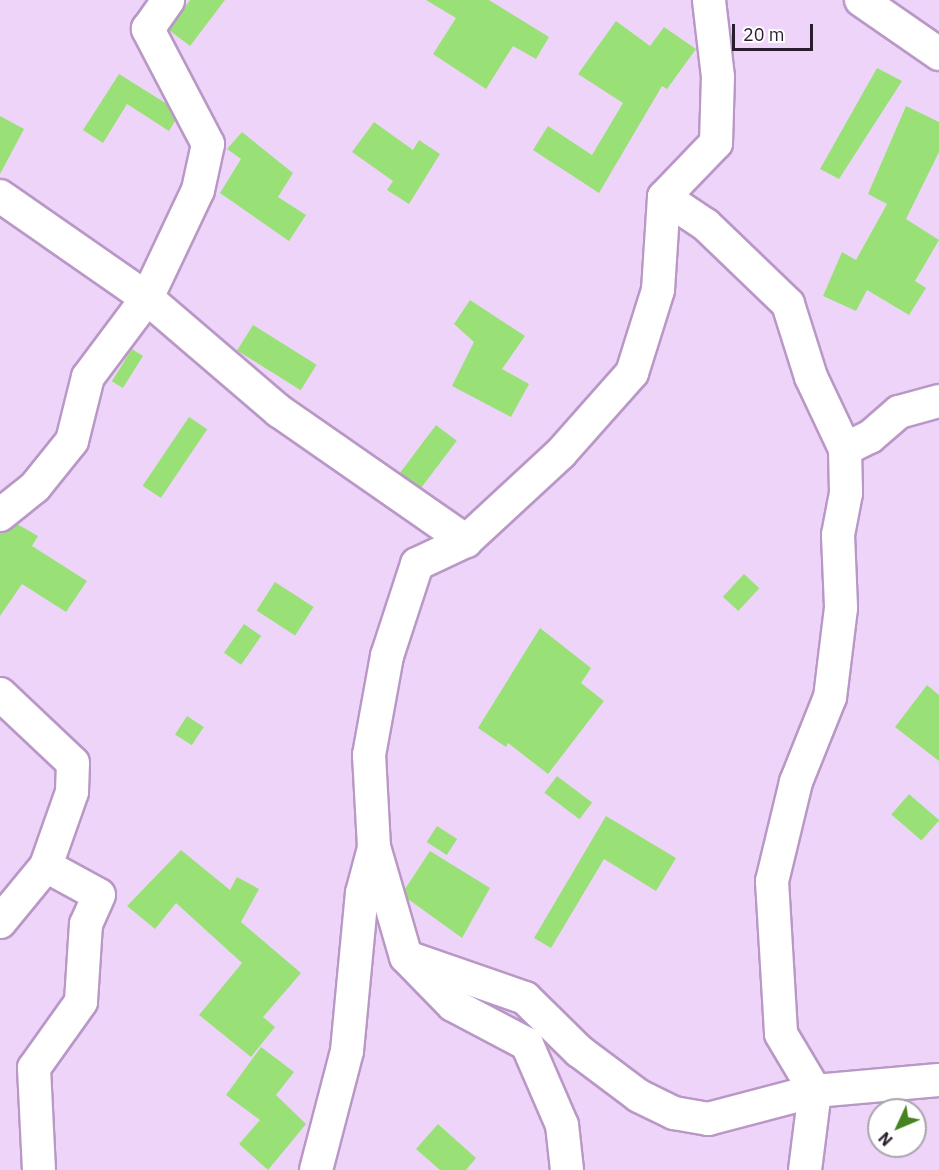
<!DOCTYPE html>
<html>
<head>
<meta charset="utf-8">
<style>
  body { margin:0 }
  #map { position:relative; width:939px; height:1170px; overflow:hidden; background:#efd4fa; font-family:"IBM Plex Sans",sans-serif }
  div>[style] { position:absolute }
  .building>* { inset:0; background:#99e177; transform-origin:0 0 }
  .roads { filter:drop-shadow(2px 0 #b998c6) drop-shadow(-2px 0 #b998c6) drop-shadow(0 2px #b998c6) drop-shadow(0 -2px #b998c6) }
  .minor>* { height:32px; margin:-16px; padding:0 16px; transform-origin:16px; border-radius:16px; background:#fff }
  span { translate:-50% -50%; white-space:nowrap; text-align:center; line-height:1.15; -webkit-text-stroke:4.5px #fff; paint-order:stroke }
  .north { position:absolute; left:867px; top:1098px; width:60px; height:60px; box-sizing:border-box; background:#fff; border:2px solid #aaa5ac; border-radius:50%; rotate:226deg; font-size:16px; font-weight:700; line-height:24px; text-align:center; color:#2a1d2f }
  .north::after { content:''; display:block; margin:auto; width:21px; height:27px; background:#458220; clip-path:polygon(50% 0,100% 100%,50% 72%,0 100%) }
  .scale { position:absolute; left:732px; top:24px; width:81px; height:27px; box-sizing:border-box; border:3px solid #2a1d2f; border-top:0; padding-left:8px; font-size:18px; line-height:21px; white-space:nowrap; color:#2a1d2f; -webkit-text-stroke:4px #fff; paint-order:stroke }
</style>
</head>
<body>
<div id="map">
  <div class="building">
    <div style="clip-path:polygon(190px 0,225px 0,190px 46px,169px 30px)"></div>
    <div style="clip-path:polygon(426px 0,489px 0,549px 37px,536px 59px,513px 46px,486px 89px,433px 54px,456px 18px)"></div>
    <div style="clip-path:polygon(616px 21px,650px 46px,664px 27px,696px 49px,667px 89px,662px 86px,599px 193px,533px 150px,548px 126px,592px 155px,623px 103px,578px 74px)"></div>
    <div style="clip-path:polygon(877px 68px,902px 81px,839px 179px,820px 169px)"></div>
    <div style="clip-path:polygon(119px 74px,167px 104px,175px 121px,169px 131px,127px 104px,103px 143px,83px 130px)"></div>
    <div style="clip-path:polygon(906px 106px,939px 122px,939px 152px,906px 219px,939px 240px,915px 281px,926px 288px,909px 315px,867px 290px,856px 311px,823px 296px,842px 252px,856px 260px,887px 204px,868px 194px)"></div>
    <div style="clip-path:polygon(0 116px,24px 129px,0 174px)"></div>
    <div style="clip-path:polygon(374px 122px,413px 150px,419px 140px,440px 154px,409px 204px,387px 190px,393px 181px,352px 152px)"></div>
    <div style="clip-path:polygon(242px 132px,293px 173px,278px 197px,306px 215px,289px 241px,220px 193px,241px 159px,227px 149px)"></div>
    <div style="clip-path:polygon(470px 300px,525px 336px,502px 369px,529px 384px,511px 417px,452px 386px,474px 342px,454px 324px)"></div>
    <div style="left:253px;top:325px;width:75px;height:30px;rotate:32deg"></div>
    <div style="left:132px;top:349px;width:13px;height:38px;rotate:32deg"></div>
    <div style="left:189px;top:417px;width:22px;height:83px;rotate:34deg"></div>
    <div style="left:436px;top:425px;width:26px;height:60px;rotate:37deg"></div>
    <div style="clip-path:polygon(17px 524px,38px 536px,32px 546px,87px 581px,66px 612px,22px 584px,0 616px,0 533px)"></div>
    <div style="left:744px;top:574px;width:21px;height:31px;rotate:43deg"></div>
    <div style="left:275px;top:582px;width:46px;height:34px;rotate:33deg"></div>
    <div style="left:244px;top:624px;width:21px;height:35px;rotate:35deg"></div>
    <div style="clip-path:polygon(540px 628px,591px 668px,581px 683px,604px 701px,548px 774px,508px 743px,506px 747px,478px 728px)"></div>
    <div style="clip-path:polygon(927px 685px,939px 695px,939px 761px,895px 727px)"></div>
    <div style="left:187px;top:716px;width:20px;height:22px;rotate:33deg"></div>
    <div style="left:557px;top:776px;width:44px;height:21px;rotate:37deg"></div>
    <div style="left:909px;top:794px;width:40px;height:27px;rotate:41deg"></div>
    <div style="clip-path:polygon(606px 816px,676px 858px,656px 891px,604px 859px,551px 948px,534px 938px)"></div>
    <div style="left:437px;top:826px;width:24px;height:19px;rotate:33deg"></div>
    <div style="clip-path:polygon(181px 850px,230px 890px,237px 877px,259px 889px,241px 922px,301px 973px,263px 1017px,275px 1027px,251px 1057px,199px 1015px,242px 963px,176px 903px,155px 929px,127px 906px)"></div>
    <div style="clip-path:polygon(430px 851px,490px 888px,462px 938px,408px 899px,405px 889px)"></div>
    <div style="clip-path:polygon(261px 1047px,294px 1072px,276px 1095px,306px 1124px,268px 1170px,239px 1144px,260px 1120px,226px 1095px)"></div>
    <div style="clip-path:polygon(438px 1124px,476px 1158px,466px 1170px,440px 1170px,416px 1149px)"></div>
  </div>
  <div class="roads">
    <div class="minor">
      <div style="left:861px;top:0;width:95px;rotate:34.7deg"></div>
      <div style="left:0;top:196px;width:179px;rotate:34.8deg"></div>
      <div style="left:147px;top:298px;width:174px;rotate:40.6deg"></div>
      <div style="left:279px;top:411px;width:228px;rotate:34.8deg"></div>
      <div style="left:664px;top:197px;width:50px;rotate:33.7deg"></div>
      <div style="left:706px;top:225px;width:114px;rotate:43.9deg"></div>
      <div style="left:788px;top:304px;width:77px;rotate:72.5deg"></div>
      <div style="left:811px;top:377px;width:80px;rotate:64.7deg"></div>
      <div style="left:845px;top:449px;width:44px;rotate:88.7deg"></div>
      <div style="left:846px;top:493px;width:43px;rotate:100.8deg"></div>
      <div style="left:838px;top:535px;width:73px;rotate:87.6deg"></div>
      <div style="left:841px;top:608px;width:90px;rotate:97deg"></div>
      <div style="left:830px;top:697px;width:92px;rotate:111.8deg"></div>
      <div style="left:796px;top:782px;width:102px;rotate:103.6deg"></div>
      <div style="left:772px;top:881px;width:153px;rotate:86.6deg"></div>
      <div style="left:781px;top:1034px;width:66px;rotate:59.2deg"></div>
      <div style="left:815px;top:1091px;width:80px;rotate:97.2deg"></div>
      <div style="left:845px;top:449px;width:28px;rotate:-26deg"></div>
      <div style="left:870px;top:437px;width:38px;rotate:-41deg"></div>
      <div style="left:899px;top:412px;width:41px;rotate:-15.4deg"></div>
      <div style="left:0;top:515px;width:45px;rotate:-38.7deg"></div>
      <div style="left:35px;top:487px;width:59px;rotate:-51.2deg"></div>
      <div style="left:72px;top:441px;width:66px;rotate:-76deg"></div>
      <div style="left:88px;top:377px;width:99px;rotate:-53.2deg"></div>
      <div style="left:147px;top:298px;width:119px;rotate:-64.7deg"></div>
      <div style="left:198px;top:190px;width:47px;rotate:-77.7deg"></div>
      <div style="left:208px;top:144px;width:130px;rotate:-117.6deg"></div>
      <div style="left:148px;top:29px;width:35px;rotate:-55deg"></div>
      <div style="left:0;top:694px;width:100px;rotate:43.4deg"></div>
      <div style="left:73px;top:763px;width:29px;rotate:92deg"></div>
      <div style="left:72px;top:792px;width:78px;rotate:109.4deg"></div>
      <div style="left:46px;top:866px;width:60px;rotate:28.7deg"></div>
      <div style="left:99px;top:895px;width:32px;rotate:114deg"></div>
      <div style="left:86px;top:924px;width:78px;rotate:93.7deg"></div>
      <div style="left:81px;top:1002px;width:81px;rotate:125.5deg"></div>
      <div style="left:34px;top:1068px;width:102px;rotate:87.2deg"></div>
      <div style="left:0;top:922px;width:72px;rotate:-50.6deg"></div>
      <div style="left:413px;top:959px;width:119px;rotate:19.2deg"></div>
      <div style="left:525px;top:998px;width:76px;rotate:44.5deg"></div>
      <div style="left:579px;top:1051px;width:75px;rotate:36.9deg"></div>
      <div style="left:639px;top:1096px;width:39px;rotate:26deg"></div>
      <div style="left:674px;top:1113px;width:35px;rotate:10deg"></div>
      <div style="left:708px;top:1119px;width:111px;rotate:-14.7deg"></div>
      <div style="left:815px;top:1091px;width:124px;rotate:-5.1deg"></div>
      <div style="left:316px;top:1170px;width:123px;rotate:-75.4deg"></div>
      <div style="left:347px;top:1051px;width:159px;rotate:-84.6deg"></div>
      <div style="left:362px;top:893px;width:47px;rotate:-75.1deg"></div>
      <div style="left:567px;top:1170px;width:45px;rotate:-96.3deg"></div>
      <div style="left:562px;top:1125px;width:88px;rotate:-113.4deg"></div>
      <div style="left:527px;top:1044px;width:84px;rotate:-152.2deg"></div>
      <div style="left:453px;top:1005px;width:67px;rotate:-134.4deg"></div>
      <div style="left:406px;top:957px;width:115px;rotate:-106.2deg"></div>
      <div style="left:374px;top:847px;width:92px;rotate:-93.1deg"></div>
      <div style="left:369px;top:755px;width:101px;rotate:-79.7deg"></div>
      <div style="left:387px;top:656px;width:97px;rotate:-71.9deg"></div>
      <div style="left:417px;top:564px;width:54px;rotate:-25.1deg"></div>
      <div style="left:466px;top:541px;width:129px;rotate:-42.8deg"></div>
      <div style="left:561px;top:453px;width:107px;rotate:-48.4deg"></div>
      <div style="left:632px;top:373px;width:87px;rotate:-72.6deg"></div>
      <div style="left:658px;top:290px;width:93px;rotate:-86.3deg"></div>
      <div style="left:664px;top:197px;width:75px;rotate:-46.1deg"></div>
      <div style="left:716px;top:143px;width:66px;rotate:-88.3deg"></div>
      <div style="left:718px;top:77px;width:78px;rotate:-96.7deg"></div>
    </div>
  </div>
  <div class="north">N</div>
  <div class="scale">20 m</div>
</div>
</body>
</html>
